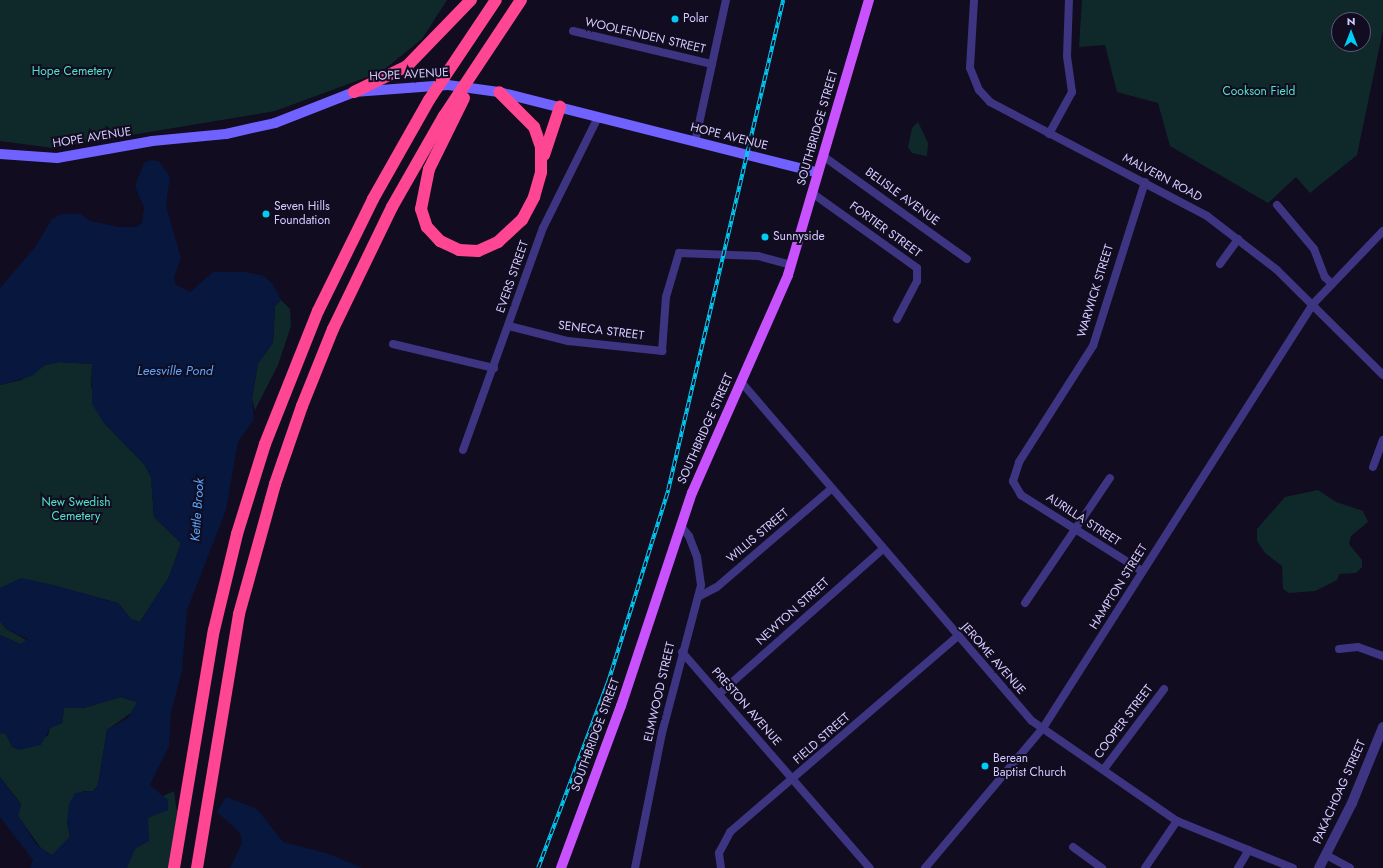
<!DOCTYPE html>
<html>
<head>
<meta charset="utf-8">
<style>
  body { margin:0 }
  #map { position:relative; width:1383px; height:868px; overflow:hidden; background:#110c20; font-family:Jost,sans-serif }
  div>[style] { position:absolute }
  .green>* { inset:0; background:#0f292a }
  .water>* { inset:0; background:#07173e }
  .minor>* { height:8px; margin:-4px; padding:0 4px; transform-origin:4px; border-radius:4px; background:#3d3581 }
  .tertiary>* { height:10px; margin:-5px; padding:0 5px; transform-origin:5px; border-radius:5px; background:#3d3581 }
  .secondary>* { height:10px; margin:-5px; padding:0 5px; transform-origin:5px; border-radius:5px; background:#7062ff }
  .primary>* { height:10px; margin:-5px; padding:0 5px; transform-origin:5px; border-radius:5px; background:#c952ff }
  .motorway>* { height:12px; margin:-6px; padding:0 6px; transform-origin:6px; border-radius:6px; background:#ff4693 }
  .rail>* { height:3.5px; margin-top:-1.75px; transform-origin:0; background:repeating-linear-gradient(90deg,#110c20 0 6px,#00cdf6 0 12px); box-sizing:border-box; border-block:1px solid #00cdf6 }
  .dots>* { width:11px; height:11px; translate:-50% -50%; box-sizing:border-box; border:2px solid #110c20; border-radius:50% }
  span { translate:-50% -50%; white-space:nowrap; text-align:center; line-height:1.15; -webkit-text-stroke:4px #110c20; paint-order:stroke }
  .poi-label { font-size:12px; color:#d4cbff }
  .left { translate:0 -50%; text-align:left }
  .street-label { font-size:12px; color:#d4cbff }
  .park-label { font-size:12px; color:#53e3c8 }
  .water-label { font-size:13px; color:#59a7ff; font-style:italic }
  .north { position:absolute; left:1331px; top:12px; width:40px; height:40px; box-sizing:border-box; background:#110c20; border:1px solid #5f5879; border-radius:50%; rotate:0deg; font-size:11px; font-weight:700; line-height:16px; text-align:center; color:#d4cbff }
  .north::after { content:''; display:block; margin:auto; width:14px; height:18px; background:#00cdf6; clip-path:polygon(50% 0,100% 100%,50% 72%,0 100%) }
</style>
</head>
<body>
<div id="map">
  <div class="green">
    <div style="clip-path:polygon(0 0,447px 0,422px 39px,381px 72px,275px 111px,53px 148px,0 141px)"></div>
    <div style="clip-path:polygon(evenodd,1082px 0,1383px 0,1383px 30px,1357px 155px,1310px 193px,1296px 177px,1268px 203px,1170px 146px,1158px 103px,1117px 92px,1105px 45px,1079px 47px,1082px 0,1339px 20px,1363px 20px,1363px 44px,1339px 44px,1339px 20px)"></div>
    <div style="clip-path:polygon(918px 122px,928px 143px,927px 156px,912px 153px,908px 147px,912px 128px)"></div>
    <div style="clip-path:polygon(281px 300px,290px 309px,291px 326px,278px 365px,255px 410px,252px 399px,258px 363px,273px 343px,275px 306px)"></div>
    <div style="clip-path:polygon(59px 362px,92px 364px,91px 387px,104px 423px,144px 464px,151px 477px,154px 517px,181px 543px,169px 577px,140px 622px,131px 619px,118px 603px,56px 586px,29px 580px,0 588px,0 385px,21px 380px,45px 365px)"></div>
    <div style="clip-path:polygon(1318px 490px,1336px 502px,1363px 511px,1368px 522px,1351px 536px,1349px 544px,1362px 560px,1362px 567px,1356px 573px,1339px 574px,1337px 580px,1315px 591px,1289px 593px,1283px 589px,1282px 566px,1265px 553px,1257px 541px,1257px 529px,1285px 497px)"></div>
    <div style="clip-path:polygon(0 621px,6px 629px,28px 641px,20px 644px,0 635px)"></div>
    <div style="clip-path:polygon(121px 697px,137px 702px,135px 710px,107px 730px,98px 785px,93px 792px,83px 791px,67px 823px,70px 836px,60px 850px,52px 855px,43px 851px,18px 816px,21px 804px,0 777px,0 733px,6px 734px,12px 746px,48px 736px,50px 728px,62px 723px,64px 708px,83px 708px)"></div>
    <div style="clip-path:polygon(174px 791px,177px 813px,170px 868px,104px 868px,144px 805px)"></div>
  </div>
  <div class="water">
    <div style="clip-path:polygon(151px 160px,159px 161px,170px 177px,166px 206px,181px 258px,174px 277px,176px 285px,190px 292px,213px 272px,244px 272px,262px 275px,272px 283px,281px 300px,275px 306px,273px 343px,258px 363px,252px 399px,254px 419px,238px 442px,226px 510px,187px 610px,182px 671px,171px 712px,169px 746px,150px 785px,168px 800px,168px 810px,148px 818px,149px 841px,135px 849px,127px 868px,30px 868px,33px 860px,0 817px,0 777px,21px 805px,18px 816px,37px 845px,52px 855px,70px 836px,67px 823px,69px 804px,75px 793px,93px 791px,98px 785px,107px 730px,128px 718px,137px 702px,121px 697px,83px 708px,64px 708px,62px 723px,50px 728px,41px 745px,19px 750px,12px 747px,6px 734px,0 733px,0 635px,20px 644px,28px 639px,6px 629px,0 621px,0 588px,21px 578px,56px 586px,118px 603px,131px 619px,140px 622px,169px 577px,181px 543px,154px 517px,151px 477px,144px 464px,104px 423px,92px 404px,92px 364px,59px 362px,45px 365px,32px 376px,0 385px,0 288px,36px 246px,51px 220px,61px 214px,81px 214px,90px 221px,119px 227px,136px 227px,142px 223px,144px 208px,135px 186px,144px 163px)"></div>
    <div style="clip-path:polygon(226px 797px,257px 809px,283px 842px,329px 854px,362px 868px,230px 868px,242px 843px,240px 833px,217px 812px)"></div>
  </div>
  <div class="minor">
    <div style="left:974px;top:0;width:68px;rotate:93.4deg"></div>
    <div style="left:970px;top:68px;width:24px;rotate:68deg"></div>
    <div style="left:979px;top:90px;width:16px;rotate:47deg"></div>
    <div style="left:990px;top:102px;width:245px;rotate:27.7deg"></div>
    <div style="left:1207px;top:216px;width:88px;rotate:37.6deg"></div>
    <div style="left:1277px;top:270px;width:149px;rotate:44.7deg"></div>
    <div style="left:573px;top:31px;width:143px;rotate:13.4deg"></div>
    <div style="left:1049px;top:134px;width:48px;rotate:-61.3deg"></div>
    <div style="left:1072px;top:92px;width:36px;rotate:-98deg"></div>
    <div style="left:1067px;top:56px;width:56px;rotate:-88deg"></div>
    <div style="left:695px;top:142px;width:145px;rotate:-77.7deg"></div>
    <div style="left:823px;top:156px;width:177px;rotate:35.6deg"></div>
    <div style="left:812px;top:193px;width:129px;rotate:35.5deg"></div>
    <div style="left:917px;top:268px;width:13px;rotate:90deg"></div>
    <div style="left:917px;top:281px;width:43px;rotate:117.8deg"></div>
    <div style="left:1277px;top:205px;width:57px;rotate:49.9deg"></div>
    <div style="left:1314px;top:249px;width:30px;rotate:69deg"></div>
    <div style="left:1325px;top:277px;width:10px;rotate:45deg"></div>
    <div style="left:1220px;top:264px;width:31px;rotate:-54deg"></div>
    <div style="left:509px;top:326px;width:61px;rotate:14.3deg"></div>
    <div style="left:568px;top:341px;width:95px;rotate:6.1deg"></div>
    <div style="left:662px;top:351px;width:54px;rotate:-85.8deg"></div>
    <div style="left:666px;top:297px;width:46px;rotate:-73.5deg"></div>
    <div style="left:679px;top:253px;width:79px;rotate:2.2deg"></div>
    <div style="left:758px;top:256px;width:34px;rotate:15deg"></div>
    <div style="left:393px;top:344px;width:104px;rotate:13.4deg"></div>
    <div style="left:742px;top:383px;width:445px;rotate:49.4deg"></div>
    <div style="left:1032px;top:721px;width:176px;rotate:34.6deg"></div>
    <div style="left:1177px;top:821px;width:125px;rotate:22.1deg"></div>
    <div style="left:463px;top:450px;width:236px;rotate:-70.2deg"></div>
    <div style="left:543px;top:228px;width:124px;rotate:-63.6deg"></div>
    <div style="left:1373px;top:467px;width:29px;rotate:-70deg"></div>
    <div style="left:1142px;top:571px;width:143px;rotate:-147.9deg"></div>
    <div style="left:1021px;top:495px;width:16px;rotate:-120deg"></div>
    <div style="left:1013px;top:481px;width:20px;rotate:-72deg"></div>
    <div style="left:1019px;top:462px;width:138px;rotate:-57.5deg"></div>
    <div style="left:1093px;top:346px;width:172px;rotate:-72.4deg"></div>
    <div style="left:698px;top:597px;width:21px;rotate:-28deg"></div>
    <div style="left:717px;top:587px;width:150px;rotate:-40.7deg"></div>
    <div style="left:1025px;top:603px;width:151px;rotate:-55.8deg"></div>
    <div style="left:1339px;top:649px;width:19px;rotate:-6deg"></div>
    <div style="left:1358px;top:647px;width:27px;rotate:20deg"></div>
    <div style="left:682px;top:652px;width:286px;rotate:49deg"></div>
    <div style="left:720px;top:693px;width:217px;rotate:-41.5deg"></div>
    <div style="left:1104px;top:769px;width:100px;rotate:-53.1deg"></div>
    <div style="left:1073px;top:847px;width:36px;rotate:36deg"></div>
    <div style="left:1326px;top:855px;width:27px;rotate:28deg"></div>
    <div style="left:635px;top:868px;width:138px;rotate:-78.7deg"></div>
    <div style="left:662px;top:733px;width:153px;rotate:-75.2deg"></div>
    <div style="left:701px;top:585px;width:28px;rotate:-98deg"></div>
    <div style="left:697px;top:557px;width:22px;rotate:-111deg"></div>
    <div style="left:689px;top:536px;width:13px;rotate:-129deg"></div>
    <div style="left:721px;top:868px;width:15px;rotate:-98deg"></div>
    <div style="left:719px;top:853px;width:24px;rotate:-62deg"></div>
    <div style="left:730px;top:832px;width:301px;rotate:-40.7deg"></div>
    <div style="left:925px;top:868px;width:183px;rotate:-49.9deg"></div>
    <div style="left:1043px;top:728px;width:503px;rotate:-57.51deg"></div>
    <div style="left:1313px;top:304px;width:101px;rotate:-46.2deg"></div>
    <div style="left:1145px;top:868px;width:57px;rotate:-55.8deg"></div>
    <div style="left:1238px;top:868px;width:21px;rotate:-59deg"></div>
  </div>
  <div class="tertiary">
    <div style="left:1319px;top:868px;width:73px;rotate:-63.1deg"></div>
    <div style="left:1352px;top:803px;width:82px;rotate:-67.8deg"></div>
  </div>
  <div class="secondary">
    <div style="left:0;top:154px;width:57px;rotate:4deg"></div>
    <div style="left:57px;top:158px;width:97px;rotate:-10.1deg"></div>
    <div style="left:152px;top:141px;width:74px;rotate:-5.4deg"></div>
    <div style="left:226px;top:134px;width:50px;rotate:-12.7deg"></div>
    <div style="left:275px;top:123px;width:85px;rotate:-21.4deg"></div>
    <div style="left:354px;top:92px;width:94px;rotate:-4.3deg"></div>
    <div style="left:448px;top:85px;width:51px;rotate:7.8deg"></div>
    <div style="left:499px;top:92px;width:329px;rotate:14.2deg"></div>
  </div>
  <div class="primary">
    <div style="left:561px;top:868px;width:173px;rotate:-69.7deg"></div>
    <div style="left:621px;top:706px;width:225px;rotate:-71.6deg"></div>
    <div style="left:692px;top:493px;width:238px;rotate:-66.2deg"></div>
    <div style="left:788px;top:275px;width:287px;rotate:-73.6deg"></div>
  </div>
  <div class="motorway">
    <div style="left:354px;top:92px;width:59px;rotate:-26.1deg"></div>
    <div style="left:407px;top:66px;width:92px;rotate:-45.9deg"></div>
    <div style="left:464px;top:98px;width:79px;rotate:116.2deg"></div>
    <div style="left:429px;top:169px;width:41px;rotate:101.3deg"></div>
    <div style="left:421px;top:209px;width:19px;rotate:72deg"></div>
    <div style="left:427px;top:227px;width:19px;rotate:47deg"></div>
    <div style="left:440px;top:241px;width:21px;rotate:25deg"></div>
    <div style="left:459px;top:250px;width:19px;rotate:3deg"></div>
    <div style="left:478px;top:251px;width:22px;rotate:-24deg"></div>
    <div style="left:498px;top:242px;width:33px;rotate:-43deg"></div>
    <div style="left:522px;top:220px;width:26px;rotate:-62deg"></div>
    <div style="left:534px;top:197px;width:26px;rotate:-74deg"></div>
    <div style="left:541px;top:172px;width:25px;rotate:-90deg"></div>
    <div style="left:541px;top:147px;width:21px;rotate:-109deg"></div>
    <div style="left:534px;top:127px;width:49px;rotate:-135deg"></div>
    <div style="left:544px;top:155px;width:51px;rotate:-71.6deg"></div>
    <div style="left:174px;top:868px;width:241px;rotate:-80.5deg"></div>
    <div style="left:214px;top:630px;width:99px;rotate:-76.5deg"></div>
    <div style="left:237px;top:534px;width:94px;rotate:-72.7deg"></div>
    <div style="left:265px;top:444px;width:143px;rotate:-68.3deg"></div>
    <div style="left:318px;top:311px;width:125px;rotate:-63.8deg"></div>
    <div style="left:373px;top:199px;width:114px;rotate:-60.5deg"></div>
    <div style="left:429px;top:100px;width:120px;rotate:-56.2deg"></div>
    <div style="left:197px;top:868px;width:257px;rotate:-80.6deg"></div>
    <div style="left:239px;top:614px;width:135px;rotate:-74.5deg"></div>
    <div style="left:275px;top:484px;width:83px;rotate:-70.9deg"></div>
    <div style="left:302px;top:406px;width:83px;rotate:-68.1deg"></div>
    <div style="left:333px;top:329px;width:136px;rotate:-64.2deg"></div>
    <div style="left:392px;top:207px;width:105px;rotate:-60.3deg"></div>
    <div style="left:444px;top:116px;width:139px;rotate:-56.4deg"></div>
  </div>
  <div class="rail">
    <div style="left:538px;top:868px;width:199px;rotate:-69.4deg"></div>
    <div style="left:608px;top:682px;width:201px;rotate:-72.6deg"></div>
    <div style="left:668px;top:490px;width:503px;rotate:-76.79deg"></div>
  </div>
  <div class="dots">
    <div style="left:675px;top:19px;background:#00cdf6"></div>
    <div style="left:266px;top:214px;background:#00cdf6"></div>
    <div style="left:765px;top:237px;background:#00cdf6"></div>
    <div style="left:985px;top:766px;background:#00cdf6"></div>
  </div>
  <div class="poi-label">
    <span class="left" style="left:683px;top:19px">Polar</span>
    <span class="left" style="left:274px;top:214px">Seven Hills<br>Foundation</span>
    <span class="left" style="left:773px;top:237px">Sunnyside</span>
    <span class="left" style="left:993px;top:766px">Berean<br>Baptist Church</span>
  </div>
  <div class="street-label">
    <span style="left:645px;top:36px;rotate:13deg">WOOLFENDEN STREET</span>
    <span style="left:409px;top:75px;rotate:-3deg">HOPE AVENUE</span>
    <span style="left:818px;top:128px;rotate:-74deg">SOUTHBRIDGE STREET</span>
    <span style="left:729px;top:137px;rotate:14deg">HOPE AVENUE</span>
    <span style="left:92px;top:138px;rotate:-9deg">HOPE AVENUE</span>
    <span style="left:1162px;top:178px;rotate:28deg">MALVERN ROAD</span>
    <span style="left:902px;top:197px;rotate:36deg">BELISLE AVENUE</span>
    <span style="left:885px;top:230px;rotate:36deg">FORTIER STREET</span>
    <span style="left:513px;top:277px;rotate:-71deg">EVERS STREET</span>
    <span style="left:1096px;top:291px;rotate:-73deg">WARWICK STREET</span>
    <span style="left:601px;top:331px;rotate:7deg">SENECA STREET</span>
    <span style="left:706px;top:429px;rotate:-66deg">SOUTHBRIDGE STREET</span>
    <span style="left:1083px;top:520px;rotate:33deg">AURILLA STREET</span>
    <span style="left:758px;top:536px;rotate:-40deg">WILLIS STREET</span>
    <span style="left:1119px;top:587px;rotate:-58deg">HAMPTON STREET</span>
    <span style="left:793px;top:612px;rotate:-42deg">NEWTON STREET</span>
    <span style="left:993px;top:659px;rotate:49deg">JEROME AVENUE</span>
    <span style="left:660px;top:692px;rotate:-77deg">ELMWOOD STREET</span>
    <span style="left:746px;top:707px;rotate:49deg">PRESTON AVENUE</span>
    <span style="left:1124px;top:722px;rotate:-53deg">COOPER STREET</span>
    <span style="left:596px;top:735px;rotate:-70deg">SOUTHBRIDGE STREET</span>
    <span style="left:822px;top:739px;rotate:-41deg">FIELD STREET</span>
    <span style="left:1340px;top:792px;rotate:-66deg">PAKACHOAG STREET</span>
  </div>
  <div class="park-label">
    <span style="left:72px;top:72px">Hope Cemetery</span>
    <span style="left:1259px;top:92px">Cookson Field</span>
    <span style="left:76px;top:510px">New Swedish<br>Cemetery</span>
  </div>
  <div class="water-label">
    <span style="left:175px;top:371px">Leesville Pond</span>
    <span style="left:198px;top:510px;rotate:-86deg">Kettle Brook</span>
  </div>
  <div class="north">N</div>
</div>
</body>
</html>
